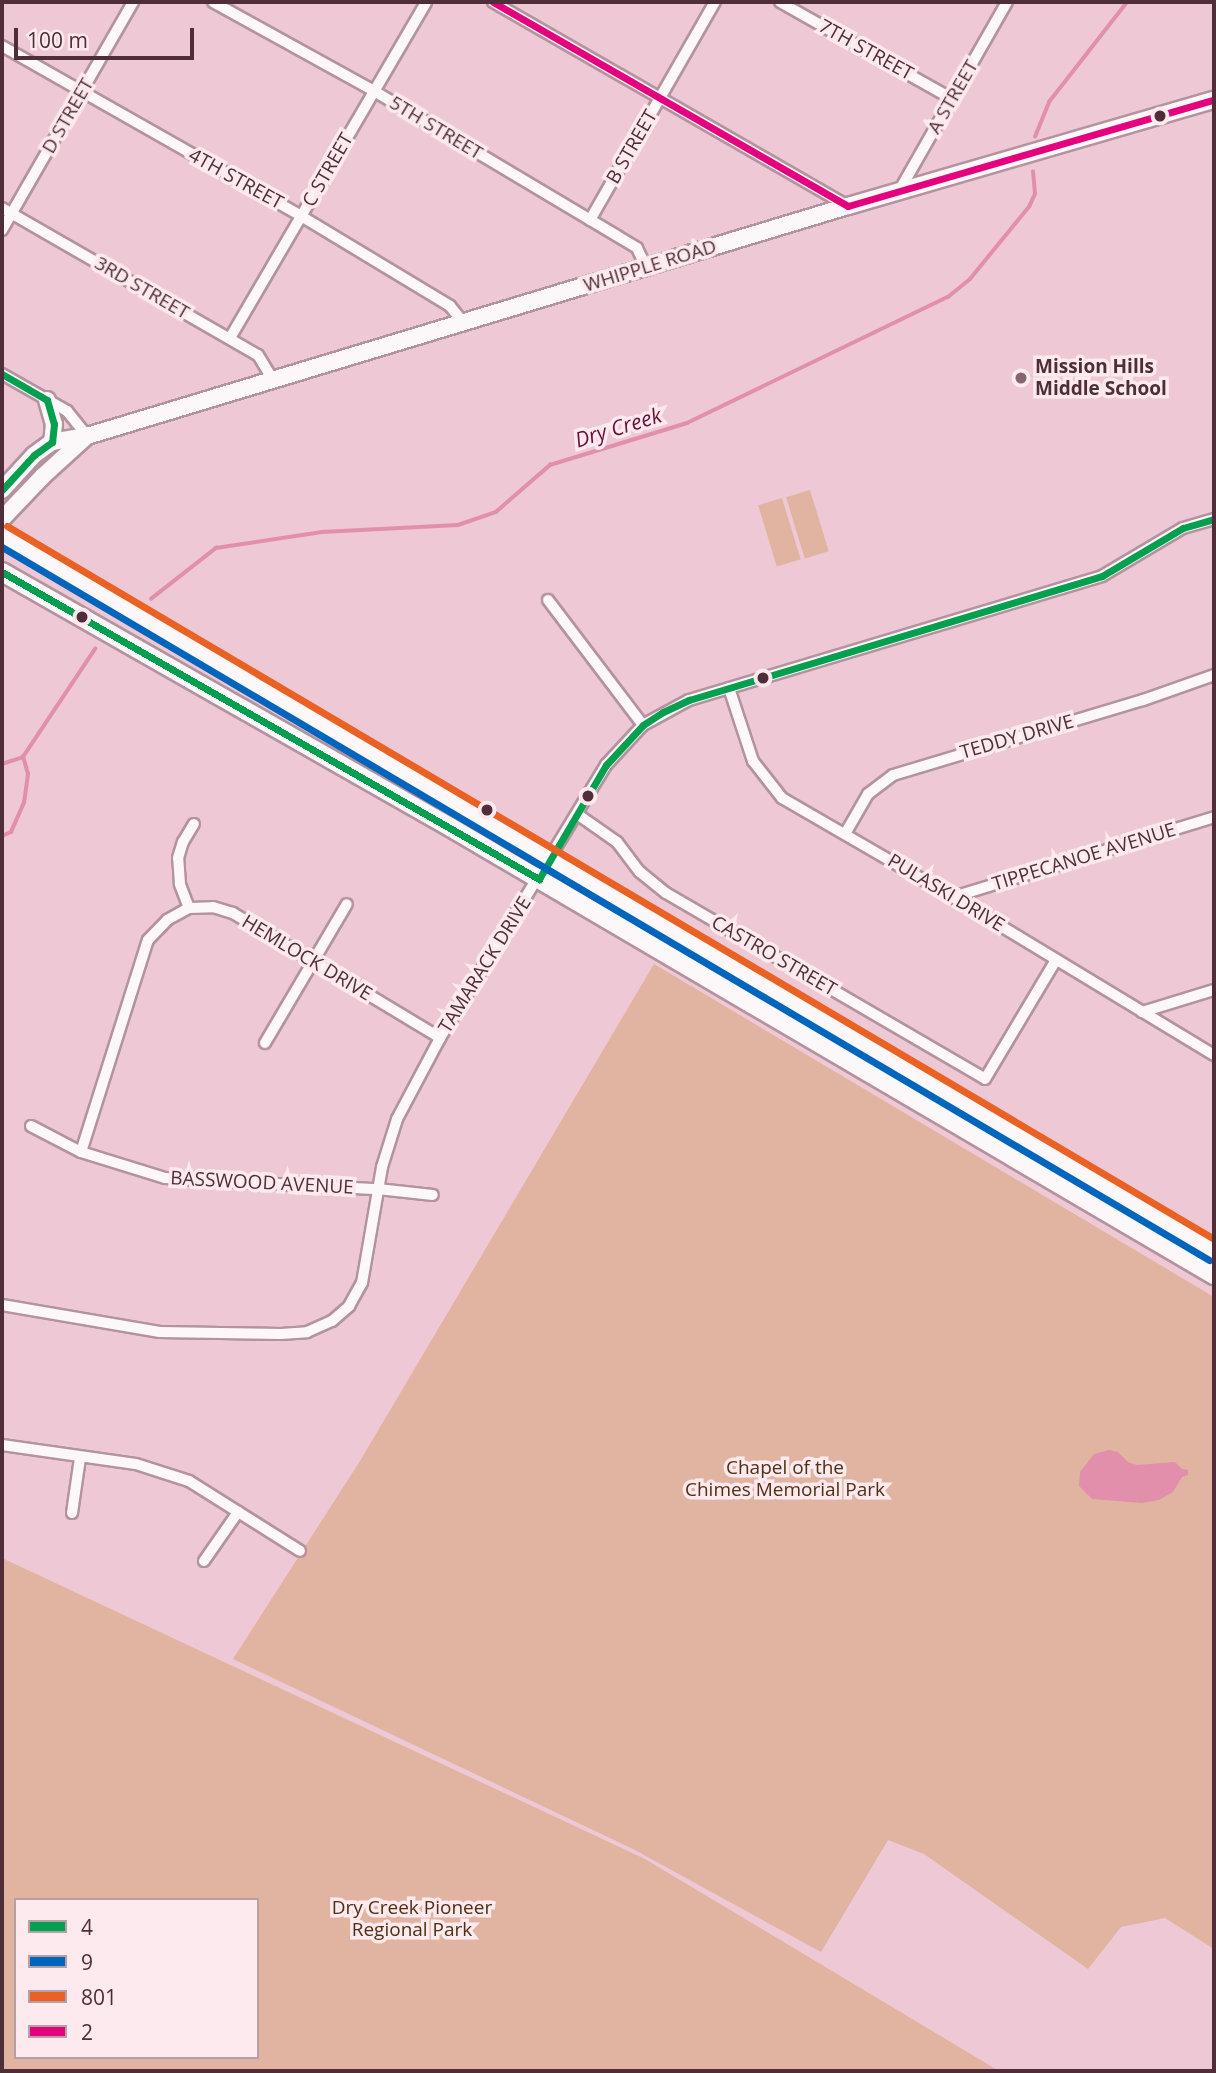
<!DOCTYPE html>
<html>
<head>
<meta charset="utf-8">
<style>
  body { margin:0 }
  #map { position:relative; width:1216px; height:2073px; overflow:hidden; background:#eec8d4; font-family:"Open Sans",sans-serif }
  div>[style] { position:absolute }
  .green>* { inset:0; background:#e1b3a1; transform-origin:0 0 }
  .water>* { inset:0; background:#e28fac }
  .stream>* { height:3.5px; margin:-1.75px; padding:0 1.75px; transform-origin:1.75px; border-radius:1.75px; background:#e28fac }
  .roads { filter:drop-shadow(2px 0 #b3939e) drop-shadow(-2px 0 #b3939e) drop-shadow(0 2px #b3939e) drop-shadow(0 -2px #b3939e) }
  .street>* { height:10px; margin:-5px; padding:0 5px; transform-origin:5px; border-radius:5px; background:#fcf7f9 }
  .secondary>* { height:16px; margin:-8px; padding:0 8px; transform-origin:8px; border-radius:8px; background:#fcf7f9 }
  .primary>* { height:18px; margin:-9px; padding:0 9px; transform-origin:9px; border-radius:9px; background:#fcf7f9 }
  .bus-1>* { height:7px; margin:-3.5px; padding:0 3.5px; transform-origin:3.5px; border-radius:3.5px; background:#04a050 }
  .bus-2>* { height:7px; margin:-3.5px; padding:0 3.5px; transform-origin:3.5px; border-radius:3.5px; background:#0065bd }
  .bus-3>* { height:7px; margin:-3.5px; padding:0 3.5px; transform-origin:3.5px; border-radius:3.5px; background:#ea6223 }
  .bus-4>* { height:7px; margin:-3.5px; padding:0 3.5px; transform-origin:3.5px; border-radius:3.5px; background:#e5007d }
  .dots>* { width:19px; height:19px; translate:-50% -50%; box-sizing:border-box; border:4px solid #fdeaef; border-radius:50% }
  span { translate:-50% -50%; white-space:nowrap; text-align:center; line-height:1.15; -webkit-text-stroke:7px #fdeaef; paint-order:stroke }
  .street-label { font-size:19px; color:#4f2e39 }
  .poi-label { font-size:19px; color:#4f2e39; font-weight:700 }
  .left { translate:0 -50%; text-align:left }
  .park-label { font-size:19px; color:#512f12 }
  .water-label { font-size:21px; color:#6b0d3a; font-style:italic }
  .frame { position:absolute; inset:0; border:4px solid #4f2e39; pointer-events:none }
  .legend { position:absolute; left:14px; top:1898px; width:245px; height:161px; box-sizing:border-box; background:#fdeaef; border:2px solid #b79fa6; margin:0; padding:9px 12px; list-style:none; font-size:21px; color:#4f2e39 }
  .legend li { display:flex; align-items:center; gap:14px; height:35px }
  .legend b { width:35px; border:2px solid #b79fa6 }
  .scale { position:absolute; left:14px; top:28px; width:180px; height:32px; box-sizing:border-box; border:4px solid #4f2e39; border-top:0; padding-left:9px; font-size:21px; line-height:24px; white-space:nowrap; color:#4f2e39; -webkit-text-stroke:5px #fdeaef; paint-order:stroke }
</style>
</head>
<body>
<div id="map">
  <div class="green">
    <div style="left:810px;top:490px;width:64px;height:25px;rotate:73deg"></div>
    <div style="left:782px;top:498px;width:64px;height:25px;rotate:73deg"></div>
    <div style="clip-path:polygon(654px 964px,1214px 1297px,1214px 1949px,1165px 1918px,1121px 1927px,1088px 1969px,924px 1854px,888px 1840px,821px 1952px,633px 1849px,233px 1659px,360px 1461px)"></div>
    <div style="clip-path:polygon(evenodd,2px 1558px,645px 1859px,999px 2071px,2px 2071px,2px 1558px,16px 1900px,257px 1900px,257px 2057px,16px 2057px,16px 1900px)"></div>
  </div>
  <div class="water">
    <div style="clip-path:polygon(1109px 1450px,1118px 1452px,1128px 1462px,1137px 1465px,1175px 1462px,1182px 1469px,1188px 1470px,1188px 1475px,1182px 1477px,1173px 1492px,1159px 1500px,1142px 1503px,1092px 1499px,1079px 1486px,1080px 1472px,1094px 1454px)"></div>
  </div>
  <div class="stream">
    <div style="left:1035px;top:137px;width:38px;rotate:-68deg"></div>
    <div style="left:1049px;top:102px;width:127px;rotate:-52deg"></div>
    <div style="left:151px;top:599px;width:83px;rotate:-38.1deg"></div>
    <div style="left:216px;top:548px;width:107px;rotate:-8.6deg"></div>
    <div style="left:322px;top:532px;width:136px;rotate:-2.9deg"></div>
    <div style="left:458px;top:525px;width:40px;rotate:-18.9deg"></div>
    <div style="left:496px;top:512px;width:72px;rotate:-41deg"></div>
    <div style="left:550px;top:465px;width:143px;rotate:-17deg"></div>
    <div style="left:687px;top:423px;width:290px;rotate:-25.8deg"></div>
    <div style="left:948px;top:297px;width:28px;rotate:-39deg"></div>
    <div style="left:970px;top:279px;width:93px;rotate:-50.7deg"></div>
    <div style="left:1029px;top:207px;width:14px;rotate:-65deg"></div>
    <div style="left:1035px;top:194px;width:22px;rotate:-95deg"></div>
    <div style="left:2px;top:764px;width:22px;rotate:-18deg"></div>
    <div style="left:23px;top:757px;width:130px;rotate:-56.3deg"></div>
    <div style="left:2px;top:836px;width:10px;rotate:-24deg"></div>
    <div style="left:11px;top:832px;width:32px;rotate:-66deg"></div>
    <div style="left:24px;top:803px;width:29px;rotate:-82deg"></div>
    <div style="left:28px;top:774px;width:18px;rotate:-106deg"></div>
  </div>
  <div class="roads">
    <div class="street">
      <div style="left:213px;top:2px;width:184px;rotate:28.9deg"></div>
      <div style="left:374px;top:91px;width:306px;rotate:30.8deg"></div>
      <div style="left:637px;top:248px;width:21px;rotate:65deg"></div>
      <div style="left:493px;top:2px;width:409px;rotate:29.9deg"></div>
      <div style="left:780px;top:2px;width:197px;rotate:29.4deg"></div>
      <div style="left:2px;top:46px;width:344px;rotate:29.6deg"></div>
      <div style="left:301px;top:216px;width:174px;rotate:31.1deg"></div>
      <div style="left:450px;top:306px;width:21px;rotate:51deg"></div>
      <div style="left:898px;top:193px;width:220px;rotate:-60.3deg"></div>
      <div style="left:2px;top:208px;width:295px;rotate:29.9deg"></div>
      <div style="left:258px;top:355px;width:27px;rotate:59deg"></div>
      <div style="left:590px;top:220px;width:251px;rotate:-60.2deg"></div>
      <div style="left:2px;top:230px;width:263px;rotate:-60.1deg"></div>
      <div style="left:230px;top:338px;width:389px;rotate:-59.7deg"></div>
      <div style="left:2px;top:374px;width:75px;rotate:29.6deg"></div>
      <div style="left:67px;top:411px;width:32px;rotate:51deg"></div>
      <div style="left:548px;top:600px;width:157px;rotate:52.8deg"></div>
      <div style="left:729px;top:688px;width:77px;rotate:71.8deg"></div>
      <div style="left:753px;top:761px;width:47px;rotate:51.9deg"></div>
      <div style="left:782px;top:798px;width:198px;rotate:30.1deg"></div>
      <div style="left:953px;top:897px;width:305px;rotate:31.2deg"></div>
      <div style="left:577px;top:814px;width:49px;rotate:35deg"></div>
      <div style="left:617px;top:842px;width:38px;rotate:53deg"></div>
      <div style="left:640px;top:872px;width:33px;rotate:39deg"></div>
      <div style="left:666px;top:893px;width:369px;rotate:30.2deg"></div>
      <div style="left:985px;top:1079px;width:139px;rotate:-59.2deg"></div>
      <div style="left:845px;top:834px;width:46px;rotate:-60.1deg"></div>
      <div style="left:868px;top:794px;width:31px;rotate:-37deg"></div>
      <div style="left:893px;top:775px;width:261px;rotate:-16.7deg"></div>
      <div style="left:1143px;top:700px;width:75px;rotate:-19.4deg"></div>
      <div style="left:953px;top:897px;width:273px;rotate:-17deg"></div>
      <div style="left:189px;top:908px;width:26px;rotate:-111deg"></div>
      <div style="left:180px;top:884px;width:26px;rotate:-94deg"></div>
      <div style="left:178px;top:858px;width:17px;rotate:-73deg"></div>
      <div style="left:183px;top:842px;width:21px;rotate:-59deg"></div>
      <div style="left:1142px;top:1012px;width:75px;rotate:-17deg"></div>
      <div style="left:265px;top:1043px;width:161px;rotate:-59.5deg"></div>
      <div style="left:31px;top:1126px;width:56px;rotate:27.5deg"></div>
      <div style="left:81px;top:1152px;width:88px;rotate:17.2deg"></div>
      <div style="left:165px;top:1178px;width:213px;rotate:3deg"></div>
      <div style="left:378px;top:1189px;width:55px;rotate:6.2deg"></div>
      <div style="left:81px;top:1152px;width:222px;rotate:-72.5deg"></div>
      <div style="left:148px;top:940px;width:28px;rotate:-46deg"></div>
      <div style="left:167px;top:920px;width:25px;rotate:-29deg"></div>
      <div style="left:189px;top:908px;width:24px;rotate:-2deg"></div>
      <div style="left:213px;top:907px;width:21px;rotate:17deg"></div>
      <div style="left:233px;top:913px;width:242px;rotate:31.1deg"></div>
      <div style="left:2px;top:1305px;width:160px;rotate:9.7deg"></div>
      <div style="left:160px;top:1332px;width:121px;rotate:0.9deg"></div>
      <div style="left:281px;top:1334px;width:26px;rotate:-4deg"></div>
      <div style="left:307px;top:1332px;width:27px;rotate:-24deg"></div>
      <div style="left:332px;top:1321px;width:23px;rotate:-41deg"></div>
      <div style="left:349px;top:1306px;width:26px;rotate:-61deg"></div>
      <div style="left:362px;top:1283px;width:118px;rotate:-80.2deg"></div>
      <div style="left:382px;top:1167px;width:50px;rotate:-72.6deg"></div>
      <div style="left:397px;top:1119px;width:92px;rotate:-62deg"></div>
      <div style="left:440px;top:1038px;width:320px;rotate:-58.7deg"></div>
      <div style="left:606px;top:765px;width:54px;rotate:-47.2deg"></div>
      <div style="left:643px;top:725px;width:52px;rotate:-28.5deg"></div>
      <div style="left:689px;top:700px;width:431px;rotate:-16.7deg"></div>
      <div style="left:1102px;top:576px;width:94px;rotate:-30.7deg"></div>
      <div style="left:1183px;top:528px;width:32px;rotate:-16deg"></div>
      <div style="left:2px;top:1445px;width:135px;rotate:8.1deg"></div>
      <div style="left:136px;top:1464px;width:56px;rotate:17.8deg"></div>
      <div style="left:189px;top:1481px;width:131px;rotate:32.2deg"></div>
      <div style="left:72px;top:1513px;width:56px;rotate:-81.7deg"></div>
      <div style="left:204px;top:1561px;width:60px;rotate:-55.2deg"></div>
    </div>
    <div class="secondary">
      <div style="left:47px;top:400px;width:25px;rotate:74deg"></div>
      <div style="left:54px;top:424px;width:18px;rotate:96deg"></div>
      <div style="left:2px;top:490px;width:47px;rotate:-47.6deg"></div>
      <div style="left:34px;top:455px;width:22px;rotate:-36deg"></div>
      <div style="left:52px;top:442px;width:36px;rotate:-10deg"></div>
      <div style="left:87px;top:436px;width:795px;rotate:-16.82deg"></div>
      <div style="left:848px;top:206px;width:381px;rotate:-16.2deg"></div>
      <div style="left:2px;top:519px;width:59px;rotate:-46.4deg"></div>
      <div style="left:43px;top:476px;width:59px;rotate:-42.3deg"></div>
    </div>
    <div class="primary">
      <div style="left:2px;top:535px;width:1408px;rotate:30.57deg"></div>
      <div style="left:2px;top:572px;width:515px;rotate:29.65deg"></div>
      <div style="left:450px;top:827px;width:886px;rotate:30.39deg"></div>
    </div>
  </div>
  <div class="bus-1">
    <div style="left:2px;top:374px;width:52px;rotate:30deg"></div>
    <div style="left:47px;top:400px;width:25px;rotate:74deg"></div>
    <div style="left:54px;top:424px;width:18px;rotate:96deg"></div>
    <div style="left:52px;top:442px;width:22px;rotate:144deg"></div>
    <div style="left:34px;top:455px;width:47px;rotate:132.4deg"></div>
    <div style="left:2px;top:572px;width:619px;rotate:29.76deg"></div>
    <div style="left:539px;top:879px;width:132px;rotate:-59.6deg"></div>
    <div style="left:606px;top:765px;width:54px;rotate:-47.2deg"></div>
    <div style="left:643px;top:725px;width:24px;rotate:-33deg"></div>
    <div style="left:663px;top:712px;width:29px;rotate:-25deg"></div>
    <div style="left:689px;top:700px;width:431px;rotate:-16.7deg"></div>
    <div style="left:1102px;top:576px;width:94px;rotate:-30.7deg"></div>
    <div style="left:1183px;top:528px;width:32px;rotate:-16deg"></div>
  </div>
  <div class="bus-2">
    <div style="left:2px;top:547px;width:1402px;rotate:30.57deg"></div>
  </div>
  <div class="bus-3">
    <div style="left:7px;top:526px;width:1402px;rotate:30.57deg"></div>
  </div>
  <div class="bus-4">
    <div style="left:493px;top:2px;width:409px;rotate:29.9deg"></div>
    <div style="left:848px;top:206px;width:381px;rotate:-16.2deg"></div>
  </div>
  <div class="dots">
    <div style="left:1160px;top:116px;background:#4f2e39"></div>
    <div style="left:1021px;top:378px;background:#87646f"></div>
    <div style="left:82px;top:617px;background:#4f2e39"></div>
    <div style="left:763px;top:678px;background:#4f2e39"></div>
    <div style="left:588px;top:796px;background:#4f2e39"></div>
    <div style="left:487px;top:810px;background:#4f2e39"></div>
  </div>
  <div class="street-label">
    <span style="left:866px;top:50px;rotate:29deg">7TH STREET</span>
    <span style="left:953px;top:97px;rotate:-60deg">A STREET</span>
    <span style="left:68px;top:116px;rotate:-60deg">D STREET</span>
    <span style="left:436px;top:128px;rotate:31deg">5TH STREET</span>
    <span style="left:632px;top:147px;rotate:-60deg">B STREET</span>
    <span style="left:328px;top:170px;rotate:-60deg">C STREET</span>
    <span style="left:236px;top:179px;rotate:29deg">4TH STREET</span>
    <span style="left:650px;top:266px;rotate:-17deg">WHIPPLE ROAD</span>
    <span style="left:142px;top:288px;rotate:30deg">3RD STREET</span>
    <span style="left:1017px;top:737px;rotate:-16deg">TEDDY DRIVE</span>
    <span style="left:1084px;top:857px;rotate:-17deg">TIPPECANOE AVENUE</span>
    <span style="left:946px;top:893px;rotate:31deg">PULASKI DRIVE</span>
    <span style="left:774px;top:956px;rotate:30deg">CASTRO STREET</span>
    <span style="left:307px;top:958px;rotate:31deg">HEMLOCK DRIVE</span>
    <span style="left:485px;top:965px;rotate:-58deg">TAMARACK DRIVE</span>
    <span style="left:262px;top:1183px;rotate:3deg">BASSWOOD AVENUE</span>
  </div>
  <div class="poi-label">
    <span class="left" style="left:1035px;top:378px">Mission Hills<br>Middle School</span>
  </div>
  <div class="park-label">
    <span style="left:785px;top:1479px">Chapel of the<br>Chimes Memorial Park</span>
    <span style="left:412px;top:1919px">Dry Creek Pioneer<br>Regional Park</span>
  </div>
  <div class="water-label">
    <span style="left:618px;top:427px;rotate:-17deg">Dry Creek</span>
  </div>
  <div class="frame"></div>
  <ul class="legend">
  <li><b style="height:9px;background:#04a050"></b>4</li>
  <li><b style="height:9px;background:#0065bd"></b>9</li>
  <li><b style="height:9px;background:#ea6223"></b>801</li>
  <li><b style="height:9px;background:#e5007d"></b>2</li>
  </ul>
  <div class="scale">100 m</div>
</div>
</body>
</html>
